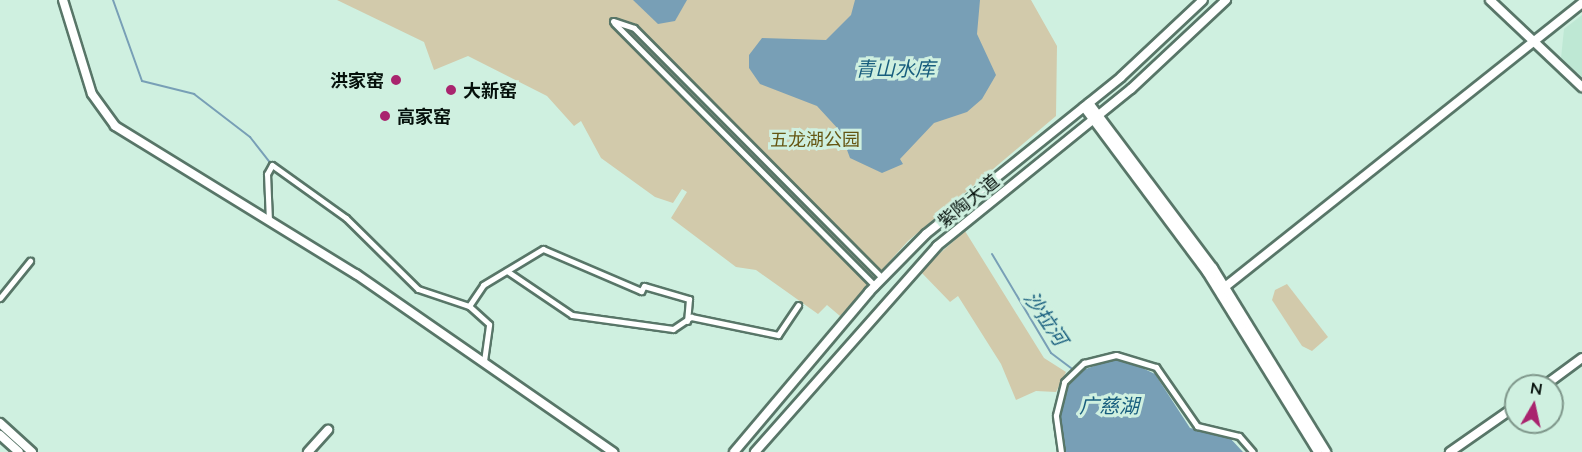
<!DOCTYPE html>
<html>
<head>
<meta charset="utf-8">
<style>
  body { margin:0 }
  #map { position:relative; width:1582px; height:452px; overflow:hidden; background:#cff0e0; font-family:Lato,"Noto Sans SC",sans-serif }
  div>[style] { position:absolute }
  .built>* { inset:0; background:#bee8d4 }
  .green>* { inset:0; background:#d2caab }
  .water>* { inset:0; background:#789fb6 }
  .stream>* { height:2px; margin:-1px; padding:0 1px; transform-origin:1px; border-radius:1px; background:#789fb6 }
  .roads { filter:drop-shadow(2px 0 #587668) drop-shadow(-2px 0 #587668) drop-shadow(0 2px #587668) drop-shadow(0 -2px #587668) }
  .street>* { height:5px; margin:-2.5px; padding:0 2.5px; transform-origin:2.5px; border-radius:2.5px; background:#fff }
  .secondary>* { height:8px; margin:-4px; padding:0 4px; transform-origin:4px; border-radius:4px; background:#fff }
  .dots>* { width:16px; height:16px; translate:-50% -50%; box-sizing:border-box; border:3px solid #cff0e0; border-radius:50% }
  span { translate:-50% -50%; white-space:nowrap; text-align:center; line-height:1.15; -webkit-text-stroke:6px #cff0e0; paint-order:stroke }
  .poi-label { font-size:18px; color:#06110c; font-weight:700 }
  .right { translate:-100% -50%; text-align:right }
  .left { translate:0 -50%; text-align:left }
  .park-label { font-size:18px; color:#655613 }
  .street-label { font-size:18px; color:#06110c }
  .water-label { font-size:20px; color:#185e7e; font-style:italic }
  .north { position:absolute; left:1504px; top:374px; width:60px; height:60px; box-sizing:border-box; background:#cff0e0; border:2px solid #7f978b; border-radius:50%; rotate:9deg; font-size:16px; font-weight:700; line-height:24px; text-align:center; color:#06110c }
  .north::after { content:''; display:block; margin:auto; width:21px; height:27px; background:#a9246e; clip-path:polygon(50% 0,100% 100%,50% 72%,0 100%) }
</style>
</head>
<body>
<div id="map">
  <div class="built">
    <div style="clip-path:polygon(1582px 15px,1582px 77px,1561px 58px,1564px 29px)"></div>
  </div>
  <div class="green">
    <div style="clip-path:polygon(337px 0,1031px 0,1057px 46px,1056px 116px,908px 241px,840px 316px,827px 305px,818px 314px,756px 270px,736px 267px,671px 218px,687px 192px,682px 189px,673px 203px,655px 197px,601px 158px,581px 121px,574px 126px,547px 96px,468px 56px,434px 70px,424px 42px)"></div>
    <div style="clip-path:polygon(965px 231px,1044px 358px,1066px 372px,1056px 392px,1036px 391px,1016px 400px,1001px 364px,958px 296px,950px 302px,920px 271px)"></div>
    <div style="clip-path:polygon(1287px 284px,1328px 337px,1312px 351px,1302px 346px,1272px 300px,1275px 290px)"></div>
  </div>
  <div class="water">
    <div style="clip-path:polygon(633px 0,687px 0,675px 21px,658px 24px)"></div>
    <div style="clip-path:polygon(855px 0,980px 0,977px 34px,996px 75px,982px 99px,967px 112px,934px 123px,900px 159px,903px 164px,882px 173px,850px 158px,840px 131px,817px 106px,760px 84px,749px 68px,749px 55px,762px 38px,826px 40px,851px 15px)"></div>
    <div style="clip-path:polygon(1119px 357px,1155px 374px,1190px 428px,1229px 437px,1243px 452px,1065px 452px,1059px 404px,1069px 375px)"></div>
  </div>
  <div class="stream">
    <div style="left:113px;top:0;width:86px;rotate:70.3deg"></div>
    <div style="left:142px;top:81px;width:54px;rotate:14deg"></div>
    <div style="left:194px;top:94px;width:71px;rotate:37.5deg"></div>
    <div style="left:250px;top:137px;width:31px;rotate:52deg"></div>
    <div style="left:992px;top:254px;width:115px;rotate:59.2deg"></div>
    <div style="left:1051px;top:353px;width:30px;rotate:37deg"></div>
  </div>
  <div class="roads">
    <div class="street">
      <div style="left:613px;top:21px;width:22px;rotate:18deg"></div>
      <div style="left:634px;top:28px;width:352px;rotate:45.2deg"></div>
      <div style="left:614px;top:23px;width:371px;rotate:45.2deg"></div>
      <div style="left:269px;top:221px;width:47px;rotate:-92.4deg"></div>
      <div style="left:267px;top:174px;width:10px;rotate:-61deg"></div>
      <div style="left:272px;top:165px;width:91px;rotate:35.6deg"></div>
      <div style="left:346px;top:218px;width:101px;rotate:44.6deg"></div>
      <div style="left:418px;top:289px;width:54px;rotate:18.4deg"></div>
      <div style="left:507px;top:271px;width:78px;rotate:34.1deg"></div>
      <div style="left:572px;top:315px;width:102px;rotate:7.9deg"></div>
      <div style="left:673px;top:329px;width:22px;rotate:-34deg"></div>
      <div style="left:691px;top:317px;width:89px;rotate:11.7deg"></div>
      <div style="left:778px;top:335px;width:36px;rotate:-56deg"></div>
      <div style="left:0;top:298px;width:48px;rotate:-51deg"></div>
      <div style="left:484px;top:361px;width:37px;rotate:-82deg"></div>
      <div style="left:489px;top:324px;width:27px;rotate:-138deg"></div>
      <div style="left:469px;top:306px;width:25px;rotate:-56deg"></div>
      <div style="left:483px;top:285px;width:70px;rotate:-31deg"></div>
      <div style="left:543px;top:249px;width:107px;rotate:23.2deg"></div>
      <div style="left:641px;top:291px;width:6px;rotate:-59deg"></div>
      <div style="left:644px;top:286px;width:47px;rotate:16.1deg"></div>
      <div style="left:689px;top:299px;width:22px;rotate:95deg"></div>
      <div style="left:1061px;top:452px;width:37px;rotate:-98deg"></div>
      <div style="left:1056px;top:415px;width:34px;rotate:-76deg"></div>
      <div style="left:1064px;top:382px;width:28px;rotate:-44deg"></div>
      <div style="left:1084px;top:363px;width:33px;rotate:-14deg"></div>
      <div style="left:1116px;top:355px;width:42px;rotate:16.7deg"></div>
      <div style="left:1156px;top:367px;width:72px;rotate:55.2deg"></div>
      <div style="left:1197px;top:426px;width:43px;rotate:13.4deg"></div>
      <div style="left:1239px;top:436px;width:21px;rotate:49deg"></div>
    </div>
    <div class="secondary">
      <div style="left:63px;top:0;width:98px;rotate:72.9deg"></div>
      <div style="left:92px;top:94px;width:39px;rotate:54deg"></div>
      <div style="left:115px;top:126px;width:283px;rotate:31.6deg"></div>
      <div style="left:356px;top:274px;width:313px;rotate:34.7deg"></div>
      <div style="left:1490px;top:0;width:127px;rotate:43.4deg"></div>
      <div style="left:1089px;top:103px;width:206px;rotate:53.1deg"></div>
      <div style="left:1213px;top:268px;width:216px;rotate:58.4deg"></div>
      <div style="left:1084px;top:107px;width:206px;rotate:53.3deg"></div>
      <div style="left:1207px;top:272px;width:211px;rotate:58.3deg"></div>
      <div style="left:1220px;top:291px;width:463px;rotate:-38.5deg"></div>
      <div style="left:1544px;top:386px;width:47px;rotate:-36.4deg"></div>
      <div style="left:0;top:423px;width:43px;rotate:42.2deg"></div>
      <div style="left:0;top:435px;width:25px;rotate:42deg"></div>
      <div style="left:308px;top:452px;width:30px;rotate:-48deg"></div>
      <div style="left:734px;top:452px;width:209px;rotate:-49.8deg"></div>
      <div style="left:869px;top:292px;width:81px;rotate:-45.5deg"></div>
      <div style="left:926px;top:234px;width:250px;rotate:-38.8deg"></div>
      <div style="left:1121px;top:77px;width:112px;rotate:-43.2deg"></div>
      <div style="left:755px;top:452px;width:275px;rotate:-48.5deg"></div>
      <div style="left:937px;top:246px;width:250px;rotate:-39deg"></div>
      <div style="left:1131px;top:89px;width:130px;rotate:-43.1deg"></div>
      <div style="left:1450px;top:452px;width:80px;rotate:-34.9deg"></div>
    </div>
  </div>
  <div class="dots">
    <div style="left:396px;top:80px;background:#a9246e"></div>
    <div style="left:451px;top:90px;background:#a9246e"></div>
    <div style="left:385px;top:116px;background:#a9246e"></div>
  </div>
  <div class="poi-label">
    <span class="right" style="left:384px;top:80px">洪家窑</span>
    <span class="left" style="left:463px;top:90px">大新窑</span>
    <span class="left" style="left:397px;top:116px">高家窑</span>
  </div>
  <div class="park-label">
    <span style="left:815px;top:139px">五龙湖公园</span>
  </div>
  <div class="street-label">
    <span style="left:968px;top:201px;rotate:-39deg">紫陶大道</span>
  </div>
  <div class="water-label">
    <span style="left:895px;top:68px">青山水库</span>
    <span style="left:1046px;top:318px;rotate:56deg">沙拉河</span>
    <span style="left:1109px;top:405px">广慈湖</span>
  </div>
  <div class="north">N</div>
</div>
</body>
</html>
